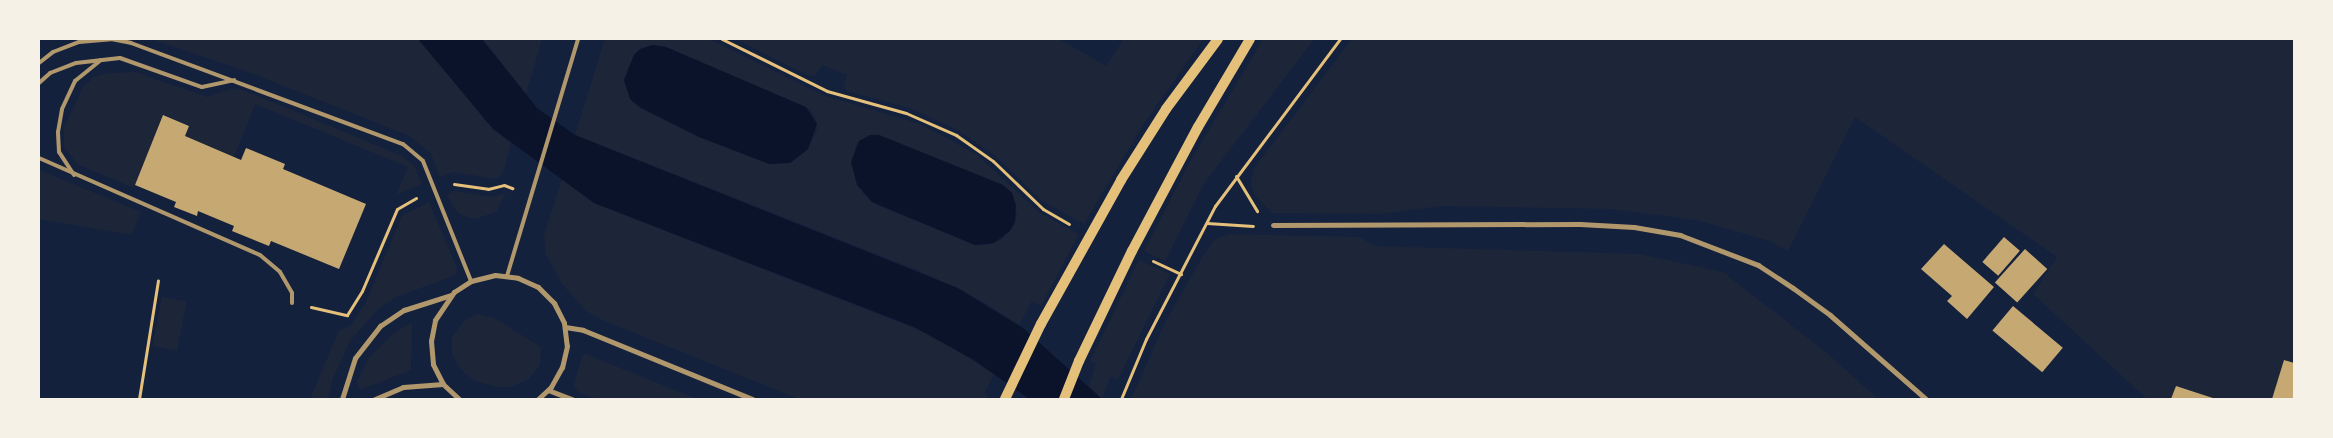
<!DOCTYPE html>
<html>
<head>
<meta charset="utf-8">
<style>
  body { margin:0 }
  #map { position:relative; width:2333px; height:438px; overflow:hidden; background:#14213d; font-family:"Alegreya Sans",sans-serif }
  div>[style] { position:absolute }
  .green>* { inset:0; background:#1d2539; transform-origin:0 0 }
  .water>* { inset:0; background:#0b132b }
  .building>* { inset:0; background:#c6a872; transform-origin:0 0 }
  .path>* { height:3px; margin:-1.5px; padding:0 1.5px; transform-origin:1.5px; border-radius:1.5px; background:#e5c07b }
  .service>* { height:4px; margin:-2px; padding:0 2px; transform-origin:2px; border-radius:2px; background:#b1986c }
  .minor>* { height:5px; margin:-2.5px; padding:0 2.5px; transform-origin:2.5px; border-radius:2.5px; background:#b1986c }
  .secondary>* { height:10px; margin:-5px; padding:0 5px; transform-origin:5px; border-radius:5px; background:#e5c07b }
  span { translate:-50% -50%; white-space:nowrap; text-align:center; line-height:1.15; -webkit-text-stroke:5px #f6f1e7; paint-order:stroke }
  .frame { position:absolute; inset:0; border:40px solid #f6f1e7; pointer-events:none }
</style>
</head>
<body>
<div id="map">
  <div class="green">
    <div style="clip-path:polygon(151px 39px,418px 39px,467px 94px,484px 120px,511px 143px,503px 173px,497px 179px,453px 172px,440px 177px,431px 154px,410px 136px,243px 70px)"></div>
    <div style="clip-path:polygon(482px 39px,542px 39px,526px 94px,503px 64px)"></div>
    <div style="clip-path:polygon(evenodd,605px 39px,709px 39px,825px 96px,920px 124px,976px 154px,1040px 213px,1079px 234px,1041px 306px,1032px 301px,1019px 325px,985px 303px,917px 270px,575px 135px,605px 39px,653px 45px,666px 47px,809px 109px,816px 118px,817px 131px,808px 149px,793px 161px,772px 164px,699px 137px,641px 108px,632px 102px,624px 80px,634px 55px,640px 49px,653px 45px,605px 39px,870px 135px,879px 135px,1003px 185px,1017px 214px,1015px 222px,1002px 239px,988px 245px,975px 245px,879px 206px,863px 193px,852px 167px,856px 145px,870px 135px)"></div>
    <div style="clip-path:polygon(736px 39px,1059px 39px,1106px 66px,1124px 39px,1203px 39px,1141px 128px,1084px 224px,1041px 200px,997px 157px,958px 130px,910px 108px,847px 91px,844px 85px,847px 75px,822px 65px,816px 75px,809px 76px)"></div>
    <div style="clip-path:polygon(1263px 39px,1314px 39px,1203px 185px,1165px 261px,1144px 251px,1190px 162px)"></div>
    <div style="clip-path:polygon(1352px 39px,2294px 39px,2294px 399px,2217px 399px,2179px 387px,2174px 399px,2147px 399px,2033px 294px,2057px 257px,1855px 117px,1788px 251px,1770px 241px,1697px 220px,1610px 209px,1441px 206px,1380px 214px,1272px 213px,1254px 194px,1251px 182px,1254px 168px)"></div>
    <div style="clip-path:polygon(135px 72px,207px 97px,231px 89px,243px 90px,402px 156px,415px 167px,422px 184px,396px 195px,408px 167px,255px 104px,234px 157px,185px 137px,189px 125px,164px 115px,134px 188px,77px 164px,64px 147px,64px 128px,83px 87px,94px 77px,107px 73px)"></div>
    <div style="clip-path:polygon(39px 170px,141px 212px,131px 235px,39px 219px)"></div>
    <div style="clip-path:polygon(562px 179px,594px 203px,934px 336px,994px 374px,984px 394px,988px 396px,987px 399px,799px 399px,600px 319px,586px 311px,562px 284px,546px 255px,544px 235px)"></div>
    <div style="clip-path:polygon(454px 191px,492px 197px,506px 193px,496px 212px,474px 219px,460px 214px,453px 207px,447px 195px)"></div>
    <div style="clip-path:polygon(429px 202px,457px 268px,456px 275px,396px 297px,378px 309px,350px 341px,333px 378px,328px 399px,310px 399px,339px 330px,350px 326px,365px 304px,402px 216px)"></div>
    <div style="clip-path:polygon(1229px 234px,1360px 237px,1375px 246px,1639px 254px,1723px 272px,1827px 353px,1878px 399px,1131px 399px,1165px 323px,1201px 259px,1214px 240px)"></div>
    <div style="clip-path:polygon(1139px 260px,1170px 274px,1118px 379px,1110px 377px,1102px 399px,1089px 386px,1096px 363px,1090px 361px)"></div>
    <div style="left:162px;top:297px;width:25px;height:50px;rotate:11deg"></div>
    <div style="clip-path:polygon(478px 314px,494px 318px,541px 347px,540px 365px,529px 379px,510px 387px,496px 387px,475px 381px,460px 369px,452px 353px,452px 337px,465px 320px)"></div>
    <div style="clip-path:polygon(412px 323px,411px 370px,360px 390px,357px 382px,369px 358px,395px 332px)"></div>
    <div style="clip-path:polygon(586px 354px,588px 355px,697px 399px,597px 399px,578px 392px,574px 386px,582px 356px)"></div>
  </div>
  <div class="water">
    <div style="clip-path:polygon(418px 39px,482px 39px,537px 108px,575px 135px,958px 288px,1023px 328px,1102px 399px,1029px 399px,974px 360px,914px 327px,594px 203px,493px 129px)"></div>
    <div style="clip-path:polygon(653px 45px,666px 47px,806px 107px,817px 124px,808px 149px,790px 163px,769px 164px,699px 137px,641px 108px,630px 99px,624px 80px,634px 55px,640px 49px)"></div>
    <div style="clip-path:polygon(870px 135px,879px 135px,1003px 185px,1012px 193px,1016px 205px,1015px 222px,1010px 231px,994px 243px,975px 245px,872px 202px,857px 185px,851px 162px,859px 141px)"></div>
  </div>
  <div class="building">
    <div style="clip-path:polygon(163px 115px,189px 126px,185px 136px,241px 160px,246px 148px,285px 164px,283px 169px,366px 204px,339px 269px,271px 241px,269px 246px,232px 231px,234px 226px,198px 211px,197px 216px,174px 207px,176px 202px,135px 185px)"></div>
    <div style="left:2004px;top:237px;width:21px;height:33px;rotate:41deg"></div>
    <div style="clip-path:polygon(1944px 244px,1994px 287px,1967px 319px,1947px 301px,1952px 296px,1921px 269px)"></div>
    <div style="left:2025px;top:249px;width:30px;height:45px;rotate:42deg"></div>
    <div style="left:2013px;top:306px;width:65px;height:32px;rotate:40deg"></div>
    <div style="clip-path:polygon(2284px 360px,2294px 363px,2294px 399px,2272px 399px)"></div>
    <div style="clip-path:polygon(2176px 386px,2216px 399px,2171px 399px)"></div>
  </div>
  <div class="path">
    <div style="left:722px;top:39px;width:117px;rotate:26.3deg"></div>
    <div style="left:827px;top:91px;width:82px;rotate:15.6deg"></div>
    <div style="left:906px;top:113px;width:55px;rotate:23.7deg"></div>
    <div style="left:956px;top:135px;width:45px;rotate:35.1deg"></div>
    <div style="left:993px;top:161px;width:69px;rotate:43.8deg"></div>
    <div style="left:1043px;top:209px;width:30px;rotate:30deg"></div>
    <div style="left:1236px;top:176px;width:41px;rotate:59deg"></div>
    <div style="left:454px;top:184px;width:34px;rotate:8deg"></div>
    <div style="left:488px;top:189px;width:16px;rotate:-14deg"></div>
    <div style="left:504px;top:185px;width:9px;rotate:21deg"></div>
    <div style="left:1207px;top:223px;width:46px;rotate:3.7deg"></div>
    <div style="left:1153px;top:261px;width:31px;rotate:25deg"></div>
    <div style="left:311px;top:307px;width:37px;rotate:13deg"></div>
    <div style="left:347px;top:315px;width:28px;rotate:-58deg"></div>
    <div style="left:362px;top:291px;width:89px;rotate:-66.9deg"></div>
    <div style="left:397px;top:209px;width:22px;rotate:-30deg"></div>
    <div style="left:139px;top:399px;width:120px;rotate:-80.9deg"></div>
    <div style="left:1121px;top:399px;width:65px;rotate:-67.4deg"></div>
    <div style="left:1146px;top:339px;width:150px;rotate:-62.6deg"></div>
    <div style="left:1215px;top:206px;width:209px;rotate:-53.2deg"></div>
  </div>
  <div class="service">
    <div style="left:39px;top:63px;width:18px;rotate:-38deg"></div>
    <div style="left:53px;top:52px;width:28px;rotate:-21deg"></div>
    <div style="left:79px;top:42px;width:32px;rotate:-5deg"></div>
    <div style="left:111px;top:39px;width:20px;rotate:11deg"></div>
    <div style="left:131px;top:43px;width:290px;rotate:20.4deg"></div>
    <div style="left:403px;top:144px;width:26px;rotate:40deg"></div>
    <div style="left:423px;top:161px;width:129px;rotate:68.2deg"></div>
    <div style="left:39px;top:83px;width:15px;rotate:-42deg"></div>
    <div style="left:50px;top:73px;width:28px;rotate:-21deg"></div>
    <div style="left:76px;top:63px;width:44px;rotate:-6.5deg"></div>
    <div style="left:120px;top:58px;width:87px;rotate:19.5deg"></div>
    <div style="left:202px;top:87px;width:33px;rotate:-12deg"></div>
    <div style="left:39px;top:158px;width:241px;rotate:23.7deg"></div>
    <div style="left:260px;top:255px;width:26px;rotate:40deg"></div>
    <div style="left:280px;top:272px;width:24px;rotate:60deg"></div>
    <div style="left:292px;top:293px;width:10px;rotate:90deg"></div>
    <div style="left:74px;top:175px;width:27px;rotate:-123deg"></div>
    <div style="left:59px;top:152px;width:20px;rotate:-93deg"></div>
    <div style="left:58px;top:132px;width:23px;rotate:-80deg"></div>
    <div style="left:62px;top:109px;width:31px;rotate:-65deg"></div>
    <div style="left:75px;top:81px;width:33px;rotate:-39deg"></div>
    <div style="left:507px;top:276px;width:247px;rotate:-73.3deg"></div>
  </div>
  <div class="minor">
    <div style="left:1273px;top:225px;width:307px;rotate:-0.2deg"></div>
    <div style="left:1580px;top:224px;width:54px;rotate:3.2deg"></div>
    <div style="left:1634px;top:227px;width:47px;rotate:9.9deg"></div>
    <div style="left:1680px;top:235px;width:84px;rotate:21deg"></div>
    <div style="left:1758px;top:265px;width:42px;rotate:33.3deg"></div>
    <div style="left:1793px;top:288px;width:46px;rotate:36.1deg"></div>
    <div style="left:1830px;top:315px;width:128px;rotate:41.2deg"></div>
    <div style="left:565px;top:327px;width:18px;rotate:9deg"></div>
    <div style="left:583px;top:330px;width:183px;rotate:22.2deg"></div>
    <div style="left:548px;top:390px;width:26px;rotate:21deg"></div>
    <div style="left:342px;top:399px;width:43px;rotate:-72.4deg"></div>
    <div style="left:355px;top:358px;width:41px;rotate:-52deg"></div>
    <div style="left:380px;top:326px;width:29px;rotate:-34deg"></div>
    <div style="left:404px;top:310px;width:49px;rotate:-17.7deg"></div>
    <div style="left:375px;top:399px;width:30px;rotate:-23deg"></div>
    <div style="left:403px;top:387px;width:40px;rotate:-4.3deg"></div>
    <div style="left:459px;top:399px;width:22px;rotate:-137deg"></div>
    <div style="left:443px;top:384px;width:22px;rotate:-117deg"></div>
    <div style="left:433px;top:364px;width:23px;rotate:-95deg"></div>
    <div style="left:431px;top:341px;width:21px;rotate:-79deg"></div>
    <div style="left:435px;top:320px;width:34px;rotate:-56deg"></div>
    <div style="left:454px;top:292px;width:20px;rotate:-33deg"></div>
    <div style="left:471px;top:281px;width:25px;rotate:-14deg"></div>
    <div style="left:495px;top:275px;width:23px;rotate:7deg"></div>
    <div style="left:518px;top:278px;width:22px;rotate:24deg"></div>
    <div style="left:538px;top:287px;width:23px;rotate:45deg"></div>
    <div style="left:554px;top:303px;width:22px;rotate:63deg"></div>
    <div style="left:564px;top:323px;width:23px;rotate:83deg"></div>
    <div style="left:567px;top:346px;width:22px;rotate:103deg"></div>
    <div style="left:562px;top:367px;width:23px;rotate:119deg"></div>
    <div style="left:551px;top:387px;width:18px;rotate:137deg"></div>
  </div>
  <div class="secondary">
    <div style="left:1005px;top:399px;width:83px;rotate:-64.4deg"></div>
    <div style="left:1041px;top:324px;width:165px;rotate:-60.9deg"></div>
    <div style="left:1121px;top:180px;width:84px;rotate:-57.6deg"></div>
    <div style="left:1166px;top:109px;width:87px;rotate:-53.4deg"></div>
    <div style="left:1064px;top:399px;width:41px;rotate:-68.5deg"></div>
    <div style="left:1079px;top:361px;width:122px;rotate:-64.3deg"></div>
    <div style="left:1132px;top:251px;width:140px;rotate:-62deg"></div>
    <div style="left:1198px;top:127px;width:102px;rotate:-59.4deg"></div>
  </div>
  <div class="frame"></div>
</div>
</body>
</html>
